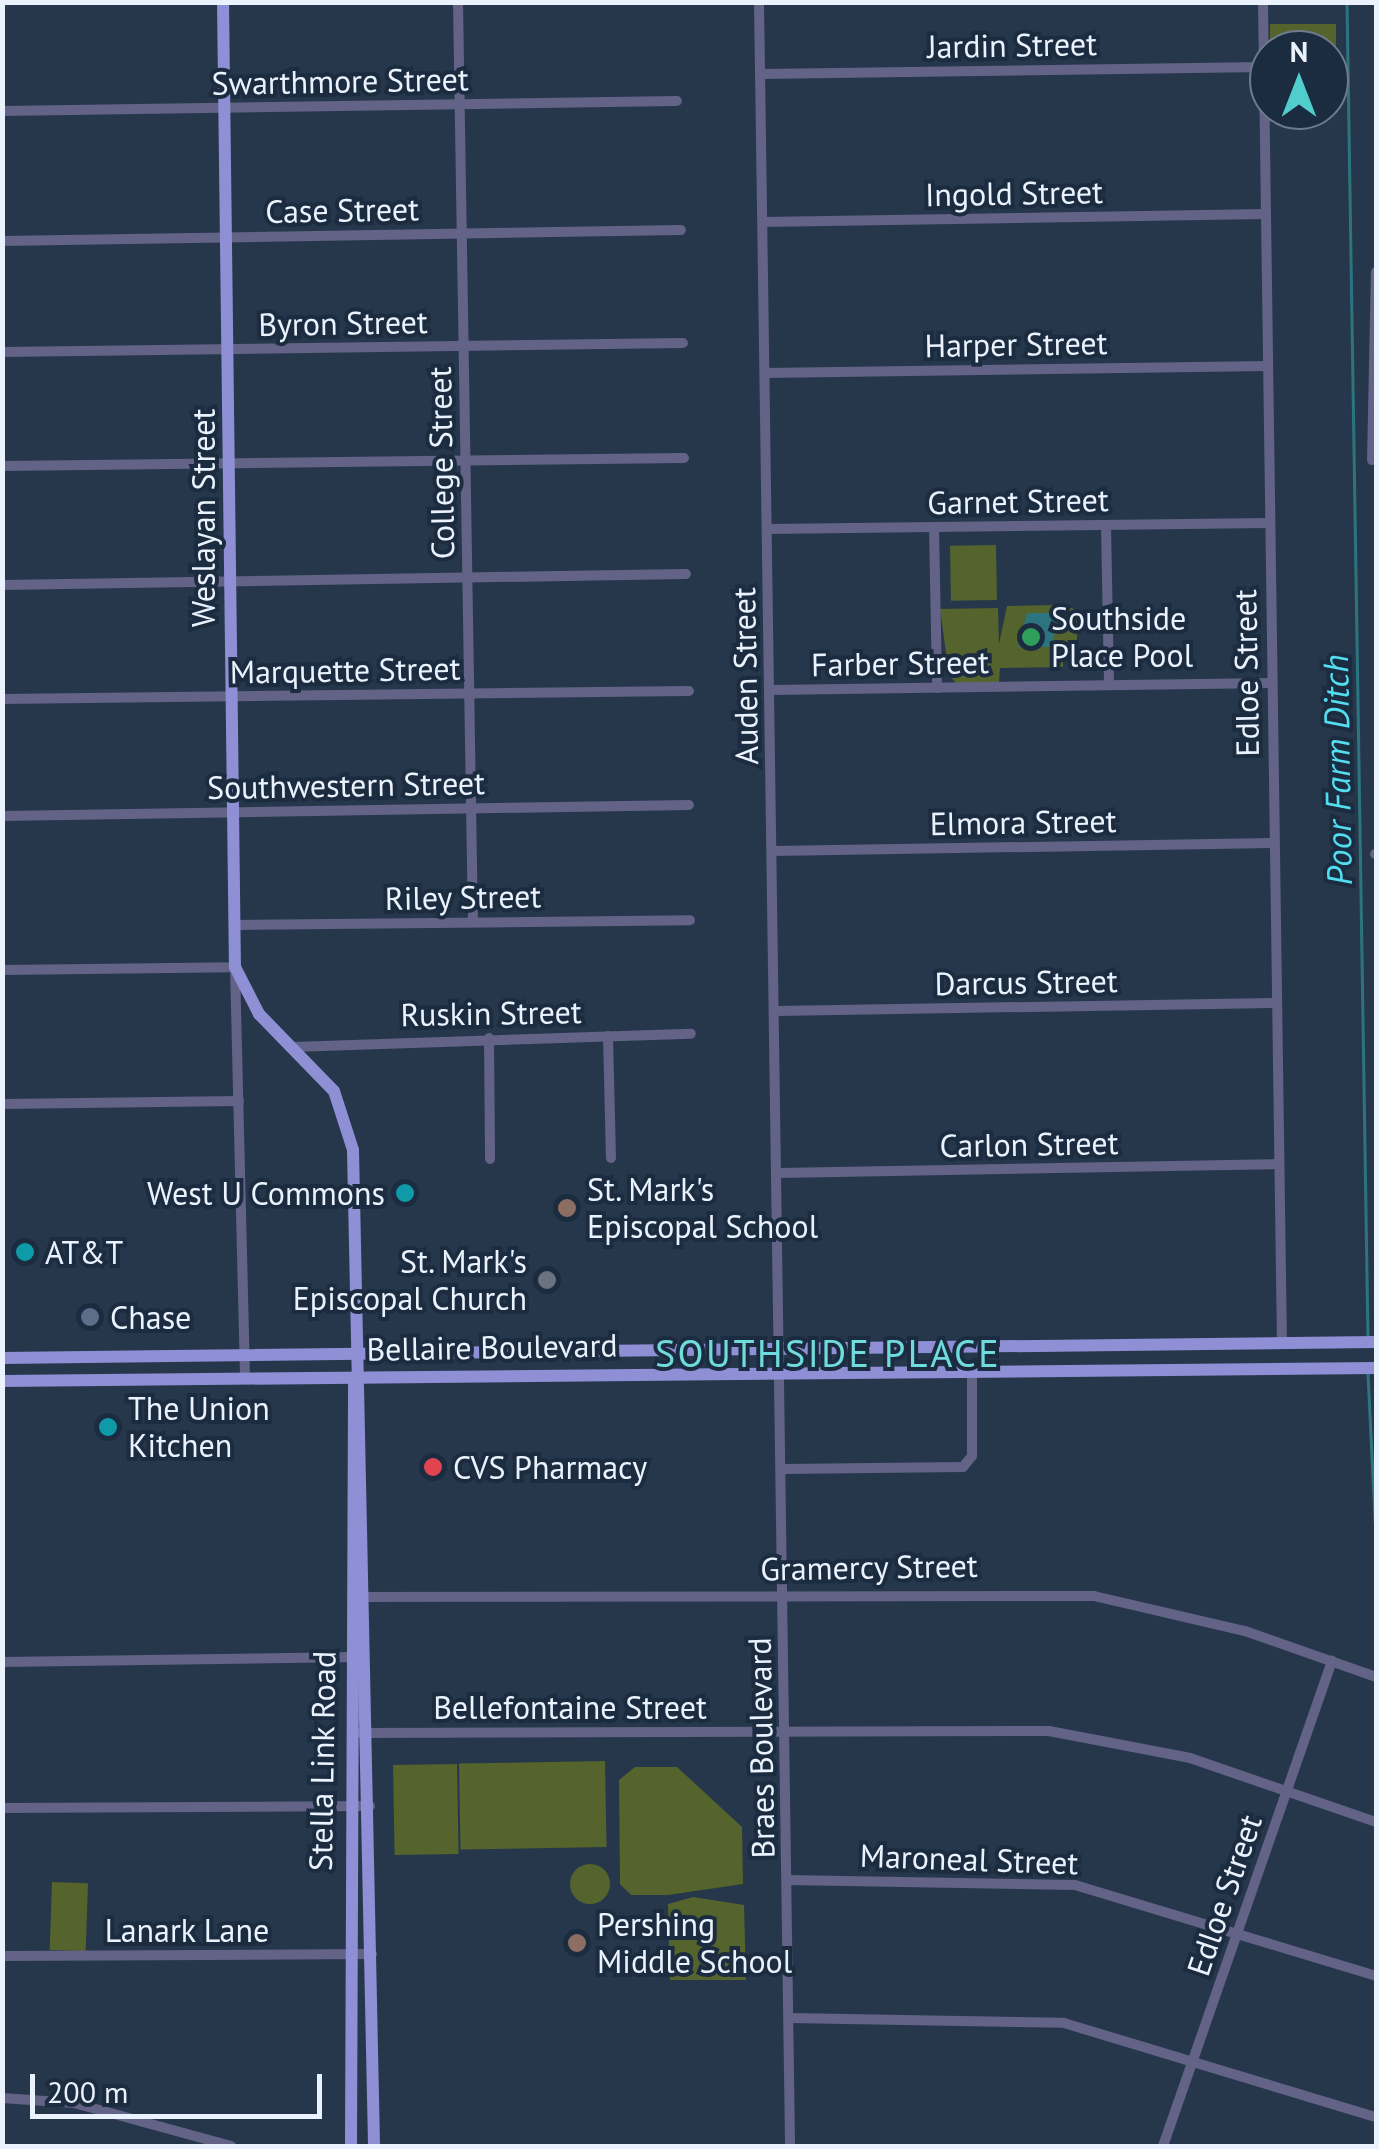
<!DOCTYPE html>
<html>
<head>
<meta charset="utf-8">
<style>
  body { margin:0 }
  #map { position:relative; width:1379px; height:2149px; overflow:hidden; background:#26374b; font-family:"PT Sans",sans-serif }
  div>[style] { position:absolute }
  .green>* { inset:0; background:#54642c; transform-origin:0 0 }
  .round { border-radius:50% }
  .water>* { inset:0; background:#2d757e }
  .stream>* { height:2.5px; margin:-1.25px; padding:0 1.25px; transform-origin:1.25px; border-radius:1.25px; background:#2d757e }
  .minor>* { height:10px; margin:-5px; padding:0 5px; transform-origin:5px; border-radius:5px; background:#626386 }
  .major>* { height:12px; margin:-6px; padding:0 6px; transform-origin:6px; border-radius:6px; background:#8e8fd4 }
  .dots>* { width:28px; height:28px; translate:-50% -50%; box-sizing:border-box; border:5px solid #1c2c40; border-radius:50% }
  span { translate:-50% -50%; white-space:nowrap; text-align:center; line-height:1.15; -webkit-text-stroke:8px #1c2c40; paint-order:stroke }
  .street-label { font-size:32px; color:#eaf2fd }
  .poi-label { font-size:32px; color:#eaf2fd }
  .left { translate:0 -50%; text-align:left }
  .right { translate:-100% -50%; text-align:right }
  .water-label { font-size:35px; color:#53deef; font-style:italic }
  .quarter-label { font-size:38px; color:#6fdbdc; letter-spacing:2.5px }
  .frame { position:absolute; inset:0; border:5px solid #eaf2fd; pointer-events:none }
  .north { position:absolute; left:1249px; top:30px; width:100px; height:100px; box-sizing:border-box; background:#1c2c40; border:2px solid #6e7b8c; border-radius:50%; rotate:0deg; font-size:28px; font-weight:700; line-height:40px; text-align:center; color:#eaf2fd }
  .north::after { content:''; display:block; margin:auto; width:35px; height:45px; background:#52cdce; clip-path:polygon(50% 0,100% 100%,50% 72%,0 100%) }
  .scale { position:absolute; left:30px; top:2074px; width:292px; height:45px; box-sizing:border-box; border:5px solid #eaf2fd; border-top:0; padding-left:12px; font-size:30px; line-height:35px; white-space:nowrap; color:#eaf2fd; -webkit-text-stroke:8px #1c2c40; paint-order:stroke }
</style>
</head>
<body>
<div id="map">
  <div class="green">
    <div style="clip-path:polygon(1270px 24px,1336px 24px,1336px 72px,1329px 50px,1270px 50px)"></div>
    <div style="left:996px;top:545px;width:55px;height:46px;rotate:89deg"></div>
    <div style="clip-path:polygon(1063px 605px,1077px 610px,1077px 649px,1063px 649px,1063px 667px,1000px 668px,999px 682px,957px 684px,949px 675px,940px 609px,998px 608px,999px 644px,1007px 606px)"></div>
    <div style="left:605px;top:1761px;width:86px;height:146px;rotate:89deg"></div>
    <div style="left:457px;top:1764px;width:90px;height:64px;rotate:89deg"></div>
    <div style="clip-path:polygon(635px 1767px,677px 1767px,742px 1827px,743px 1884px,668px 1895px,631px 1895px,620px 1884px,619px 1780px)"></div>
    <div class="round" style="left:570px;top:1864px;width:40px;height:40px"></div>
    <div style="left:52px;top:1882px;width:36px;height:68px;rotate:2deg"></div>
    <div style="clip-path:polygon(693px 1897px,744px 1905px,746px 1980px,670px 1980px,668px 1904px)"></div>
  </div>
  <div class="water">
    <div style="clip-path:polygon(1027px 613px,1058px 613px,1052px 647px,1018px 647px)"></div>
  </div>
  <div class="stream">
    <div style="left:1347px;top:2px;width:1334px;rotate:89.1deg"></div>
    <div style="left:1368px;top:1374px;width:163px;rotate:87.2deg"></div>
  </div>
  <div class="minor">
    <div style="left:458px;top:2px;width:920px;rotate:89.07deg"></div>
    <div style="left:759px;top:2px;width:2144px;rotate:89.17deg"></div>
    <div style="left:1263px;top:2px;width:1341px;rotate:89.19deg"></div>
    <div style="left:760px;top:74px;width:504px;rotate:-0.8deg"></div>
    <div style="left:2px;top:111px;width:675px;rotate:-0.85deg"></div>
    <div style="left:763px;top:222px;width:503px;rotate:-0.91deg"></div>
    <div style="left:2px;top:241px;width:679px;rotate:-0.93deg"></div>
    <div style="left:2px;top:352px;width:681px;rotate:-0.76deg"></div>
    <div style="left:765px;top:373px;width:503px;rotate:-0.8deg"></div>
    <div style="left:1372px;top:460px;width:188px;rotate:-88.8deg"></div>
    <div style="left:2px;top:466px;width:682px;rotate:-0.67deg"></div>
    <div style="left:1106px;top:525px;width:160px;rotate:88.9deg"></div>
    <div style="left:934px;top:527px;width:161px;rotate:88.9deg"></div>
    <div style="left:768px;top:529px;width:501px;rotate:-0.69deg"></div>
    <div style="left:2px;top:585px;width:684px;rotate:-0.92deg"></div>
    <div style="left:771px;top:690px;width:500px;rotate:-0.8deg"></div>
    <div style="left:2px;top:699px;width:687px;rotate:-0.67deg"></div>
    <div style="left:2px;top:816px;width:687px;rotate:-0.92deg"></div>
    <div style="left:773px;top:851px;width:501px;rotate:-0.91deg"></div>
    <div style="left:1375px;top:854px;width:1px"></div>
    <div style="left:236px;top:925px;width:454px;rotate:-0.6deg"></div>
    <div style="left:2px;top:970px;width:233px;rotate:-0.7deg"></div>
    <div style="left:235px;top:967px;width:411px;rotate:88.6deg"></div>
    <div style="left:776px;top:1011px;width:500px;rotate:-0.92deg"></div>
    <div style="left:608px;top:1036px;width:122px;rotate:88.6deg"></div>
    <div style="left:489px;top:1038px;width:121px;rotate:89.5deg"></div>
    <div style="left:292px;top:1047px;width:399px;rotate:-1.9deg"></div>
    <div style="left:2px;top:1104px;width:237px;rotate:-0.7deg"></div>
    <div style="left:779px;top:1173px;width:500px;rotate:-1.03deg"></div>
    <div style="left:783px;top:1469px;width:180px;rotate:-0.6deg"></div>
    <div style="left:963px;top:1467px;width:14px;rotate:-51deg"></div>
    <div style="left:972px;top:1456px;width:86px;rotate:-90deg"></div>
    <div style="left:355px;top:1597px;width:739px;rotate:-0.08deg"></div>
    <div style="left:1094px;top:1596px;width:155px;rotate:13.1deg"></div>
    <div style="left:1245px;top:1631px;width:139px;rotate:19.3deg"></div>
    <div style="left:2px;top:1662px;width:355px;rotate:-0.8deg"></div>
    <div style="left:361px;top:1733px;width:688px;rotate:-0.17deg"></div>
    <div style="left:1049px;top:1731px;width:144px;rotate:10.8deg"></div>
    <div style="left:1190px;top:1758px;width:197px;rotate:19deg"></div>
    <div style="left:2px;top:1808px;width:368px;rotate:-0.3deg"></div>
    <div style="left:787px;top:1880px;width:288px;rotate:1deg"></div>
    <div style="left:1075px;top:1885px;width:314px;rotate:16.8deg"></div>
    <div style="left:2px;top:1956px;width:370px;rotate:-0.3deg"></div>
    <div style="left:789px;top:2018px;width:275px;rotate:1deg"></div>
    <div style="left:1064px;top:2023px;width:326px;rotate:16.8deg"></div>
    <div style="left:2px;top:2098px;width:72px;rotate:4deg"></div>
    <div style="left:74px;top:2103px;width:163px;rotate:15.3deg"></div>
    <div style="left:1163px;top:2146px;width:514px;rotate:-70.79deg"></div>
  </div>
  <div class="major">
    <div style="left:223px;top:2px;width:965px;rotate:89.29deg"></div>
    <div style="left:235px;top:967px;width:53px;rotate:62.9deg"></div>
    <div style="left:259px;top:1014px;width:107px;rotate:45.8deg"></div>
    <div style="left:334px;top:1091px;width:62px;rotate:72.1deg"></div>
    <div style="left:353px;top:1150px;width:996px;rotate:88.79deg"></div>
    <div style="left:2px;top:1358px;width:1374px;rotate:-0.67deg"></div>
    <div style="left:2px;top:1381px;width:1374px;rotate:-0.54deg"></div>
    <div style="left:351px;top:2146px;width:761px;rotate:-89.77deg"></div>
  </div>
  <div class="dots">
    <div style="left:1031px;top:637px;background:#2e9e5b"></div>
    <div style="left:405px;top:1193px;background:#0f9aa8"></div>
    <div style="left:567px;top:1208px;background:#8d6e63"></div>
    <div style="left:25px;top:1252px;background:#0f9aa8"></div>
    <div style="left:547px;top:1280px;background:#6b7280"></div>
    <div style="left:90px;top:1317px;background:#5c6f8a"></div>
    <div style="left:108px;top:1427px;background:#0f9aa8"></div>
    <div style="left:433px;top:1467px;background:#e0444e"></div>
    <div style="left:577px;top:1943px;background:#8d6e63"></div>
  </div>
  <div class="street-label">
    <span style="left:1012px;top:45px;rotate:-1deg">Jardin Street</span>
    <span style="left:340px;top:81px;rotate:-1deg">Swarthmore Street</span>
    <span style="left:1014px;top:193px;rotate:-1deg">Ingold Street</span>
    <span style="left:342px;top:210px;rotate:-1deg">Case Street</span>
    <span style="left:343px;top:323px;rotate:-1deg">Byron Street</span>
    <span style="left:1016px;top:344px;rotate:-1deg">Harper Street</span>
    <span style="left:441px;top:463px;rotate:-91deg">College Street</span>
    <span style="left:1018px;top:501px;rotate:-1deg">Garnet Street</span>
    <span style="left:203px;top:518px;rotate:-90deg">Weslayan Street</span>
    <span style="left:900px;top:663px;rotate:-1deg">Farber Street</span>
    <span style="left:345px;top:670px;rotate:-1deg">Marquette Street</span>
    <span style="left:1246px;top:673px;rotate:-91deg">Edloe Street</span>
    <span style="left:745px;top:676px;rotate:-91deg">Auden Street</span>
    <span style="left:346px;top:785px;rotate:-1deg">Southwestern Street</span>
    <span style="left:1023px;top:822px;rotate:-1deg">Elmora Street</span>
    <span style="left:463px;top:897px;rotate:-1deg">Riley Street</span>
    <span style="left:1026px;top:982px;rotate:-1deg">Darcus Street</span>
    <span style="left:491px;top:1013px;rotate:-1deg">Ruskin Street</span>
    <span style="left:1029px;top:1144px;rotate:-1deg">Carlon Street</span>
    <span style="left:492px;top:1347px;rotate:-1deg">Bellaire Boulevard</span>
    <span style="left:869px;top:1567px;rotate:-1deg">Gramercy Street</span>
    <span style="left:570px;top:1707px">Bellefontaine Street</span>
    <span style="left:761px;top:1748px;rotate:-91deg">Braes Boulevard</span>
    <span style="left:322px;top:1761px;rotate:-89deg">Stella Link Road</span>
    <span style="left:969px;top:1859px;rotate:2deg">Maroneal Street</span>
    <span style="left:1224px;top:1895px;rotate:-71deg">Edloe Street</span>
    <span style="left:187px;top:1930px">Lanark Lane</span>
  </div>
  <div class="poi-label">
    <span class="left" style="left:1051px;top:637px">Southside<br>Place Pool</span>
    <span class="left" style="left:587px;top:1208px">St. Mark's<br>Episcopal School</span>
    <span class="right" style="left:385px;top:1193px">West U Commons</span>
    <span class="left" style="left:45px;top:1252px">AT&amp;T</span>
    <span class="right" style="left:527px;top:1280px">St. Mark's<br>Episcopal Church</span>
    <span class="left" style="left:110px;top:1317px">Chase</span>
    <span class="left" style="left:128px;top:1427px">The Union<br>Kitchen</span>
    <span class="left" style="left:453px;top:1467px">CVS Pharmacy</span>
    <span class="left" style="left:597px;top:1943px">Pershing<br>Middle School</span>
  </div>
  <div class="water-label">
    <span style="left:1337px;top:770px;rotate:-91deg">Poor Farm Ditch</span>
  </div>
  <div class="quarter-label">
    <span style="left:828px;top:1353px">SOUTHSIDE PLACE</span>
  </div>
  <div class="frame"></div>
  <div class="north">N</div>
  <div class="scale">200 m</div>
</div>
</body>
</html>
